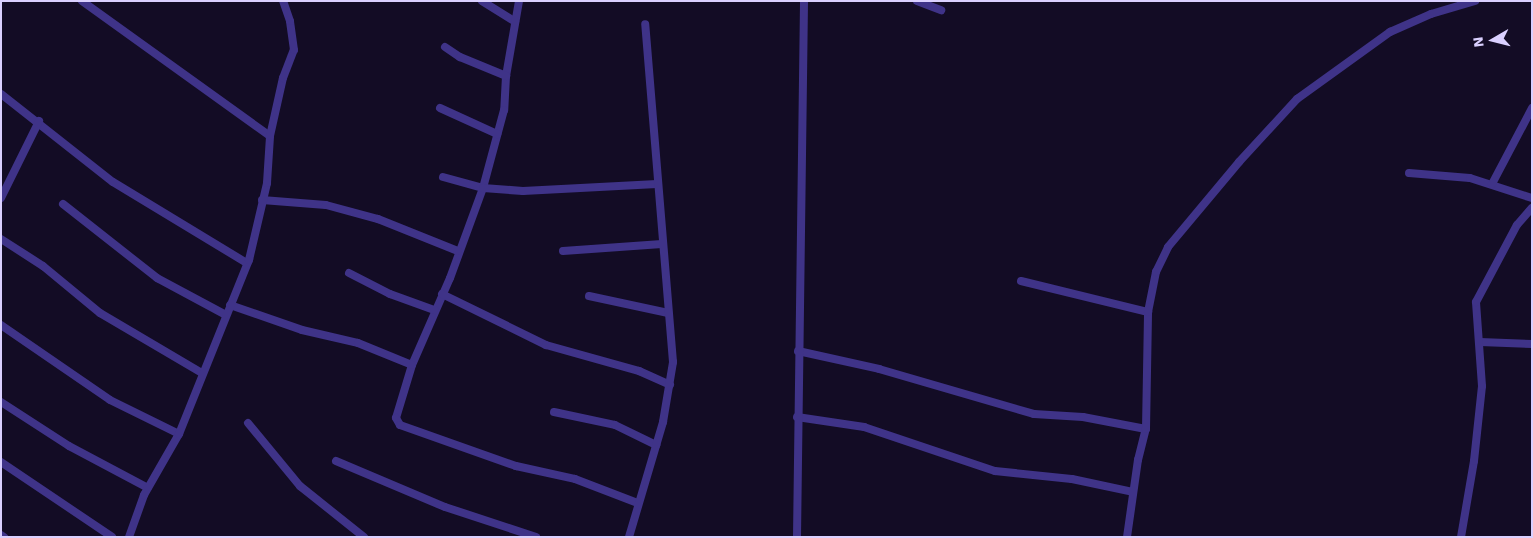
<!DOCTYPE html>
<html>
<head>
<meta charset="utf-8">
<style>
  body { margin:0 }
  #map { position:relative; width:1533px; height:538px; overflow:hidden; background:#130c25; font-family:"Work Sans",sans-serif }
  div>[style] { position:absolute }
  .minor>* { height:8px; margin:-4px; padding:0 4px; transform-origin:4px; border-radius:4px; background:#3f3388 }
  span { translate:-50% -50%; white-space:nowrap; text-align:center; line-height:1.15; -webkit-text-stroke:4.5px #130c25; paint-order:stroke }
  .frame { position:absolute; inset:0; border:2px solid #dad0ff; pointer-events:none }
  .north { position:absolute; left:1468px; top:15px; width:50px; height:50px; -webkit-text-stroke:4px #130c25; paint-order:stroke; rotate:262deg; font-size:14px; font-weight:700; line-height:20px; text-align:center; color:#dad0ff }
  .north::after { content:''; display:block; margin:auto; width:18px; height:22px; background:#dad0ff; clip-path:polygon(50% 0,100% 100%,50% 72%,0 100%) }
</style>
</head>
<body>
<div id="map">
  <div class="minor">
    <div style="left:82px;top:1px;width:231px;rotate:35.7deg"></div>
    <div style="left:482px;top:1px;width:39px;rotate:32deg"></div>
    <div style="left:519px;top:1px;width:76px;rotate:99.8deg"></div>
    <div style="left:506px;top:76px;width:34px;rotate:93deg"></div>
    <div style="left:504px;top:110px;width:81px;rotate:105.1deg"></div>
    <div style="left:483px;top:188px;width:96px;rotate:110.1deg"></div>
    <div style="left:450px;top:278px;width:95px;rotate:113.6deg"></div>
    <div style="left:412px;top:365px;width:55px;rotate:106.8deg"></div>
    <div style="left:396px;top:418px;width:8px;rotate:60deg"></div>
    <div style="left:400px;top:425px;width:123px;rotate:19.5deg"></div>
    <div style="left:516px;top:466px;width:60px;rotate:12.4deg"></div>
    <div style="left:575px;top:479px;width:67px;rotate:20.9deg"></div>
    <div style="left:917px;top:1px;width:26px;rotate:21deg"></div>
    <div style="left:445px;top:47px;width:18px;rotate:34deg"></div>
    <div style="left:460px;top:57px;width:50px;rotate:22.4deg"></div>
    <div style="left:1px;top:94px;width:142px;rotate:38.2deg"></div>
    <div style="left:113px;top:182px;width:157px;rotate:31.2deg"></div>
    <div style="left:440px;top:108px;width:63px;rotate:24.5deg"></div>
    <div style="left:1409px;top:173px;width:61px;rotate:4.7deg"></div>
    <div style="left:1470px;top:178px;width:65px;rotate:17.9deg"></div>
    <div style="left:443px;top:177px;width:41px;rotate:15.4deg"></div>
    <div style="left:483px;top:188px;width:40px;rotate:4.3deg"></div>
    <div style="left:523px;top:191px;width:134px;rotate:-3deg"></div>
    <div style="left:1492px;top:184px;width:86px;rotate:-62.2deg"></div>
    <div style="left:1px;top:198px;width:86px;rotate:-63.7deg"></div>
    <div style="left:262px;top:200px;width:64px;rotate:4.5deg"></div>
    <div style="left:326px;top:205px;width:54px;rotate:15.1deg"></div>
    <div style="left:378px;top:219px;width:86px;rotate:21.8deg"></div>
    <div style="left:63px;top:204px;width:120px;rotate:38.2deg"></div>
    <div style="left:157px;top:278px;width:78px;rotate:28.2deg"></div>
    <div style="left:1px;top:239px;width:50px;rotate:32.7deg"></div>
    <div style="left:43px;top:266px;width:74px;rotate:39.5deg"></div>
    <div style="left:100px;top:313px;width:118px;rotate:30.5deg"></div>
    <div style="left:563px;top:251px;width:99px;rotate:-4deg"></div>
    <div style="left:349px;top:273px;width:46px;rotate:27.1deg"></div>
    <div style="left:390px;top:294px;width:47px;rotate:20deg"></div>
    <div style="left:1021px;top:281px;width:131px;rotate:13.7deg"></div>
    <div style="left:442px;top:294px;width:116px;rotate:26.1deg"></div>
    <div style="left:546px;top:345px;width:97px;rotate:15.6deg"></div>
    <div style="left:639px;top:371px;width:34px;rotate:24deg"></div>
    <div style="left:589px;top:296px;width:81px;rotate:12.1deg"></div>
    <div style="left:230px;top:305px;width:76px;rotate:19.1deg"></div>
    <div style="left:302px;top:330px;width:57px;rotate:13.1deg"></div>
    <div style="left:358px;top:343px;width:58px;rotate:22.2deg"></div>
    <div style="left:1px;top:325px;width:132px;rotate:34.5deg"></div>
    <div style="left:110px;top:400px;width:77px;rotate:26.2deg"></div>
    <div style="left:1480px;top:342px;width:52px;rotate:2.2deg"></div>
    <div style="left:798px;top:351px;width:83px;rotate:12.5deg"></div>
    <div style="left:879px;top:369px;width:161px;rotate:16.2deg"></div>
    <div style="left:1034px;top:414px;width:49px;rotate:3.5deg"></div>
    <div style="left:1083px;top:417px;width:64px;rotate:10.8deg"></div>
    <div style="left:1px;top:402px;width:81px;rotate:32.9deg"></div>
    <div style="left:69px;top:446px;width:89px;rotate:28deg"></div>
    <div style="left:554px;top:412px;width:62px;rotate:12deg"></div>
    <div style="left:615px;top:425px;width:46px;rotate:26deg"></div>
    <div style="left:797px;top:417px;width:68px;rotate:8.5deg"></div>
    <div style="left:864px;top:427px;width:138px;rotate:18.6deg"></div>
    <div style="left:995px;top:471px;width:77px;rotate:5.9deg"></div>
    <div style="left:1072px;top:479px;width:62px;rotate:12deg"></div>
    <div style="left:248px;top:423px;width:82px;rotate:50.5deg"></div>
    <div style="left:300px;top:486px;width:82px;rotate:38.6deg"></div>
    <div style="left:336px;top:461px;width:118px;rotate:22.9deg"></div>
    <div style="left:445px;top:507px;width:96px;rotate:18.2deg"></div>
    <div style="left:1px;top:462px;width:134px;rotate:34deg"></div>
    <div style="left:1px;top:535px;width:4px;rotate:34deg"></div>
    <div style="left:129px;top:537px;width:45px;rotate:-70.3deg"></div>
    <div style="left:144px;top:495px;width:70px;rotate:-60.2deg"></div>
    <div style="left:179px;top:434px;width:188px;rotate:-68.1deg"></div>
    <div style="left:249px;top:260px;width:79px;rotate:-76.8deg"></div>
    <div style="left:267px;top:183px;width:47px;rotate:-86.3deg"></div>
    <div style="left:270px;top:136px;width:59px;rotate:-77.4deg"></div>
    <div style="left:283px;top:78px;width:30px;rotate:-69deg"></div>
    <div style="left:294px;top:50px;width:29px;rotate:-98deg"></div>
    <div style="left:290px;top:21px;width:21px;rotate:-109deg"></div>
    <div style="left:629px;top:537px;width:120px;rotate:-73.5deg"></div>
    <div style="left:663px;top:422px;width:61px;rotate:-80.5deg"></div>
    <div style="left:673px;top:362px;width:339px;rotate:-94.7deg"></div>
    <div style="left:797px;top:537px;width:536px;rotate:-89.25deg"></div>
    <div style="left:1127px;top:537px;width:78px;rotate:-81.9deg"></div>
    <div style="left:1138px;top:460px;width:32px;rotate:-76deg"></div>
    <div style="left:1146px;top:429px;width:117px;rotate:-89deg"></div>
    <div style="left:1148px;top:312px;width:41px;rotate:-78.7deg"></div>
    <div style="left:1156px;top:272px;width:28px;rotate:-64deg"></div>
    <div style="left:1168px;top:247px;width:111px;rotate:-50.1deg"></div>
    <div style="left:1239px;top:162px;width:86px;rotate:-47.4deg"></div>
    <div style="left:1297px;top:99px;width:115px;rotate:-35.8deg"></div>
    <div style="left:1390px;top:32px;width:45px;rotate:-23.7deg"></div>
    <div style="left:1431px;top:14px;width:46px;rotate:-16.5deg"></div>
    <div style="left:1461px;top:537px;width:77px;rotate:-80.3deg"></div>
    <div style="left:1474px;top:461px;width:75px;rotate:-83.9deg"></div>
    <div style="left:1482px;top:386px;width:84px;rotate:-94.1deg"></div>
    <div style="left:1476px;top:302px;width:87px;rotate:-62deg"></div>
    <div style="left:1517px;top:225px;width:23px;rotate:-49deg"></div>
  </div>
  <div class="frame"></div>
  <div class="north">N</div>
</div>
</body>
</html>
